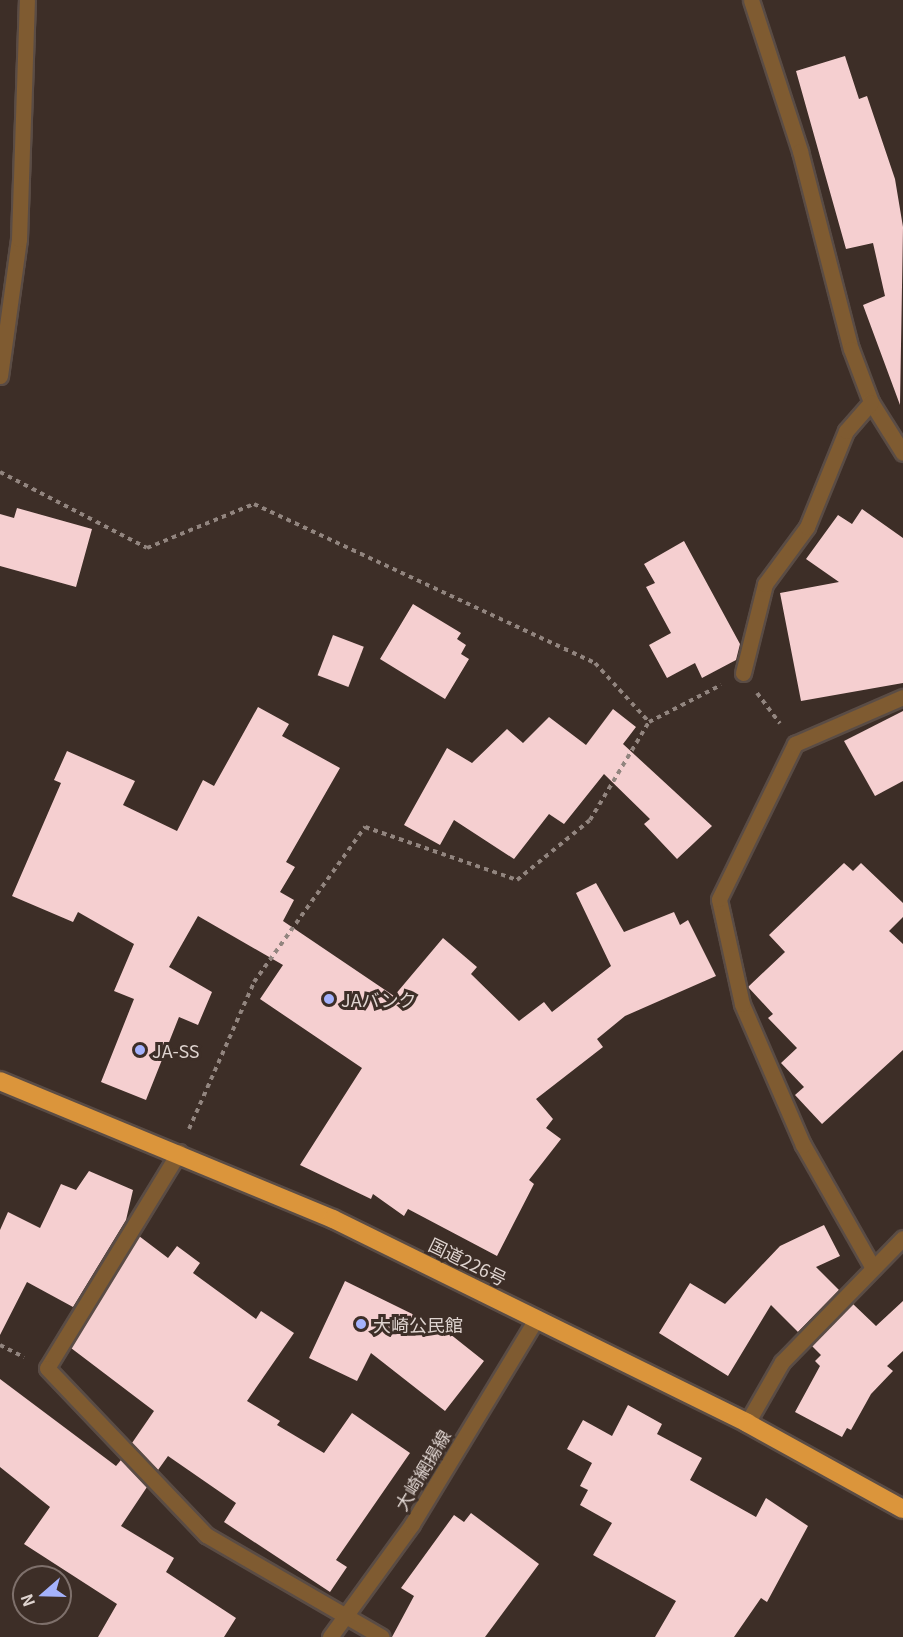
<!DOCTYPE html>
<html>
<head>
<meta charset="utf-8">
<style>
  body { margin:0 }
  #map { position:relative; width:903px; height:1637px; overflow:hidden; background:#3d2e27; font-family:Georgia,"Noto Sans JP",serif }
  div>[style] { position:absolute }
  .building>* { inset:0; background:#f5cfd0; transform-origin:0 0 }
  .path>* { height:4px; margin-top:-2px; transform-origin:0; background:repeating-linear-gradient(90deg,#92857f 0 4.5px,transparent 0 9px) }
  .roads { filter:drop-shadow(2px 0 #5a4c45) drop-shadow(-2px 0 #5a4c45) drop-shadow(0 2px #5a4c45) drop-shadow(0 -2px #5a4c45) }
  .minor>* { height:15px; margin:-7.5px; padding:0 7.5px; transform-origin:7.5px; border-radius:7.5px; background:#7f5b31 }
  .highway>* { height:18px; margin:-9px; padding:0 9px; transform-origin:9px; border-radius:9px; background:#db953b }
  .dots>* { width:16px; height:16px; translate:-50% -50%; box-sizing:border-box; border:3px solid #3d2e27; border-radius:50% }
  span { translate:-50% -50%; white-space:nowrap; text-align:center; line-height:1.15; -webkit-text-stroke:6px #3d2e27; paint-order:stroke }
  .poi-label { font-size:18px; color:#dfd4d0 }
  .left { translate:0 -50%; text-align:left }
  .street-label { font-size:18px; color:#dfd4d0 }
  .north { position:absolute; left:12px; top:1565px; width:60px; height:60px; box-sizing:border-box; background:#3d2e27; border:2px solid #7e706b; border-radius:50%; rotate:250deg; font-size:16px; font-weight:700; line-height:24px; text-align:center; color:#dfd4d0 }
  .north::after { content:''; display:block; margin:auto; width:21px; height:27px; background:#a4b2fc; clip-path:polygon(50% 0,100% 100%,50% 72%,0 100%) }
</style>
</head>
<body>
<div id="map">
  <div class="building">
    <div style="clip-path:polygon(845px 56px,859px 99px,867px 96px,895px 179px,903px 227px,900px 405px,863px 305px,885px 296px,873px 243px,846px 249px,796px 71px)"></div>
    <div style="clip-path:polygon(17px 508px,92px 529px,76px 587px,0 566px,0 514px,14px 518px)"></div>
    <div style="clip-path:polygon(862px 509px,903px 538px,903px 683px,801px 701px,780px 593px,839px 582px,806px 559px,838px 515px,852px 524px)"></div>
    <div style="clip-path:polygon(684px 541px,740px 644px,736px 660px,702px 678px,695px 663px,667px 678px,649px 645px,671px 633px,646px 587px,655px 583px,644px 564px)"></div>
    <div style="clip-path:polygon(413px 604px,461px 633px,457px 639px,466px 645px,461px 654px,469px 659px,445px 699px,380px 659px)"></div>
    <div style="left:333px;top:635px;width:33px;height:43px;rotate:21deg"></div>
    <div style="clip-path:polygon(258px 707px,289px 724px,282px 736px,340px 768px,286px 862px,295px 867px,280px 892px,294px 900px,283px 921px,394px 996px,443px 938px,477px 967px,471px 974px,519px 1021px,544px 1002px,552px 1012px,611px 966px,576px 893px,596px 883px,624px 932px,674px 912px,680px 925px,688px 920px,716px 976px,625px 1016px,597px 1039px,603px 1047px,536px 1099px,553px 1119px,546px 1128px,561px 1139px,529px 1180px,534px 1184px,497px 1256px,408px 1209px,404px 1216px,373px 1194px,371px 1199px,300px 1165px,362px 1068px,260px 999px,283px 965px,198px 916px,169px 967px,212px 992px,198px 1025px,179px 1017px,146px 1100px,101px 1082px,134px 999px,114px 991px,134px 944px,78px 912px,73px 922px,12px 896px,61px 783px,54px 780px,67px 751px,135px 781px,123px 805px,177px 831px,203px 780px,214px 786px)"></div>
    <div style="clip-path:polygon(613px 709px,636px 727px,623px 744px,712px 826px,677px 859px,644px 824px,650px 819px,604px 774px,564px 824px,549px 814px,514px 859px,454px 820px,440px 845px,404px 825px,447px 748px,472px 763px,507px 729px,523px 743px,549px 717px,586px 745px)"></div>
    <div style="clip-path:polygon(903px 711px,903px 781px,875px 796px,844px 741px)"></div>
    <div style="clip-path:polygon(844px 863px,853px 871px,861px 863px,903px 903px,903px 917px,889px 931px,903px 944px,903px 1050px,822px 1124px,795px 1095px,804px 1087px,781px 1063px,797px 1048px,768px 1018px,773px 1014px,748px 987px,785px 952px,769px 935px)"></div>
    <div style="clip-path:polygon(89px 1171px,133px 1190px,126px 1220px,73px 1307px,27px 1282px,0 1335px,0 1230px,8px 1212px,40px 1228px,61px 1184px,76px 1190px)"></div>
    <div style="clip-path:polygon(824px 1225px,840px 1256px,816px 1267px,839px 1290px,798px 1332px,771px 1305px,728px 1376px,659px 1333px,690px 1283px,725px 1304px,780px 1246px)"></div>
    <div style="clip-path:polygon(139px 1236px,168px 1258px,177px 1246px,200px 1263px,193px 1273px,256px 1319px,261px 1311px,294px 1333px,247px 1401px,280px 1421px,277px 1425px,324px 1453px,352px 1413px,410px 1453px,336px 1560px,347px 1567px,330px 1592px,224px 1522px,236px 1503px,168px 1456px,158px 1470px,132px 1443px,154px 1411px,71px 1348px)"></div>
    <div style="clip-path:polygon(345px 1281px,445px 1330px,484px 1361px,445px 1411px,371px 1353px,357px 1381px,309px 1358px)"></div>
    <div style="clip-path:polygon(903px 1301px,903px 1351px,887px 1366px,893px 1371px,871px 1394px,851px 1430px,847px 1428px,842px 1437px,795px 1412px,820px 1366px,815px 1361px,821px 1355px,812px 1346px,853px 1304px,876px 1326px)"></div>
    <div style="clip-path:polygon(0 1379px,116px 1466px,121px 1460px,147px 1487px,121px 1526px,174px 1558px,166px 1572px,236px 1618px,224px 1637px,98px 1637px,117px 1604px,24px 1544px,50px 1507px,0 1467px)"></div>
    <div style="clip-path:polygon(628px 1405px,662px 1424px,657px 1434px,702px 1458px,690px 1480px,756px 1517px,766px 1498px,808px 1526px,767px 1602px,761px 1598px,734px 1637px,655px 1637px,676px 1601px,593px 1555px,612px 1523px,580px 1505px,588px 1490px,580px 1486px,592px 1463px,567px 1449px,583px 1420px,612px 1436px)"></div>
    <div style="clip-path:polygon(471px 1513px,539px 1564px,485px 1637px,392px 1637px,414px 1596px,401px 1588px,454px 1515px,464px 1522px)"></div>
  </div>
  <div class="path">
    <div style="left:0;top:472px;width:165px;rotate:27.3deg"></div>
    <div style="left:147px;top:548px;width:116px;rotate:-22.4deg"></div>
    <div style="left:254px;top:504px;width:376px;rotate:25deg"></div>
    <div style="left:595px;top:663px;width:80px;rotate:47.5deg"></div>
    <div style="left:649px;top:722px;width:81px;rotate:-27.2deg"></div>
    <div style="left:757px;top:693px;width:38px;rotate:53deg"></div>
    <div style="left:189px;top:1129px;width:161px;rotate:-66.1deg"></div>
    <div style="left:254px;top:982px;width:191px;rotate:-54.4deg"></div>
    <div style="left:365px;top:827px;width:161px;rotate:19.2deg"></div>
    <div style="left:517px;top:880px;width:94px;rotate:-39.4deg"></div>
    <div style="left:590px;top:820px;width:114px;rotate:-59deg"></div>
    <div style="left:0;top:1345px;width:27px;rotate:27deg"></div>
  </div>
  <div class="roads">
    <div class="minor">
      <div style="left:751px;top:0;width:159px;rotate:72deg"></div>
      <div style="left:800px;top:151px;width:204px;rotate:75.6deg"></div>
      <div style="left:851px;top:349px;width:57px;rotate:69.3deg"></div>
      <div style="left:871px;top:402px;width:60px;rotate:57.9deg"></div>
      <div style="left:0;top:376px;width:138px;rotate:-82.1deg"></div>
      <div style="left:19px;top:239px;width:239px;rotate:-88.1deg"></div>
      <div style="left:743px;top:673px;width:92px;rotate:-76.1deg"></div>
      <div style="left:765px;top:584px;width:71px;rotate:-53.6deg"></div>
      <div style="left:807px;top:527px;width:104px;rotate:-67.9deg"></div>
      <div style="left:846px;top:431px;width:38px;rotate:-49deg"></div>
      <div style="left:179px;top:1152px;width:253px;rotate:121.4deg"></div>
      <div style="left:47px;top:1368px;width:231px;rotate:46.4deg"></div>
      <div style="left:206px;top:1535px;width:203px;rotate:30.1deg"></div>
      <div style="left:873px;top:1268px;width:142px;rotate:-119.6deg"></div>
      <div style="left:803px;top:1145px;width:154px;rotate:-113.4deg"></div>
      <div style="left:742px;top:1004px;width:107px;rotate:-102.4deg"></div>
      <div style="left:719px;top:899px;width:173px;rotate:-63.9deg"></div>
      <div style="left:795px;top:744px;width:118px;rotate:-23.5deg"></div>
      <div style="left:747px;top:1423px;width:70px;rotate:-60.2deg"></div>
      <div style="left:782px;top:1362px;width:173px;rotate:-45.7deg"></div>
      <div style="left:330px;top:1637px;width:140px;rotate:-54deg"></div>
      <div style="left:412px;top:1524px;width:241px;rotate:-58.8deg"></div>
    </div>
    <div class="highway">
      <div style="left:0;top:1081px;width:360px;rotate:22.5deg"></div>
      <div style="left:333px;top:1219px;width:462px;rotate:26.2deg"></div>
      <div style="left:747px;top:1423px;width:178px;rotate:28.9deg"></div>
    </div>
  </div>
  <div class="dots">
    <div style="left:329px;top:999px;background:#a4b2fc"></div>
    <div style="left:140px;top:1050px;background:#a4b2fc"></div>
    <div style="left:361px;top:1324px;background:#a4b2fc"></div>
  </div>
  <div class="poi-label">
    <span class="left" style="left:341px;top:999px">JAバンク</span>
    <span class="left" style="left:152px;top:1050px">JA-SS</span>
    <span class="left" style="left:373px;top:1324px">大崎公民館</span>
  </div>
  <div class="street-label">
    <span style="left:468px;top:1261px;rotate:26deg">国道226号</span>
    <span style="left:422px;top:1470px;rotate:-59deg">大崎網揚線</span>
  </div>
  <div class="north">N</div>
</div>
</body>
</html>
